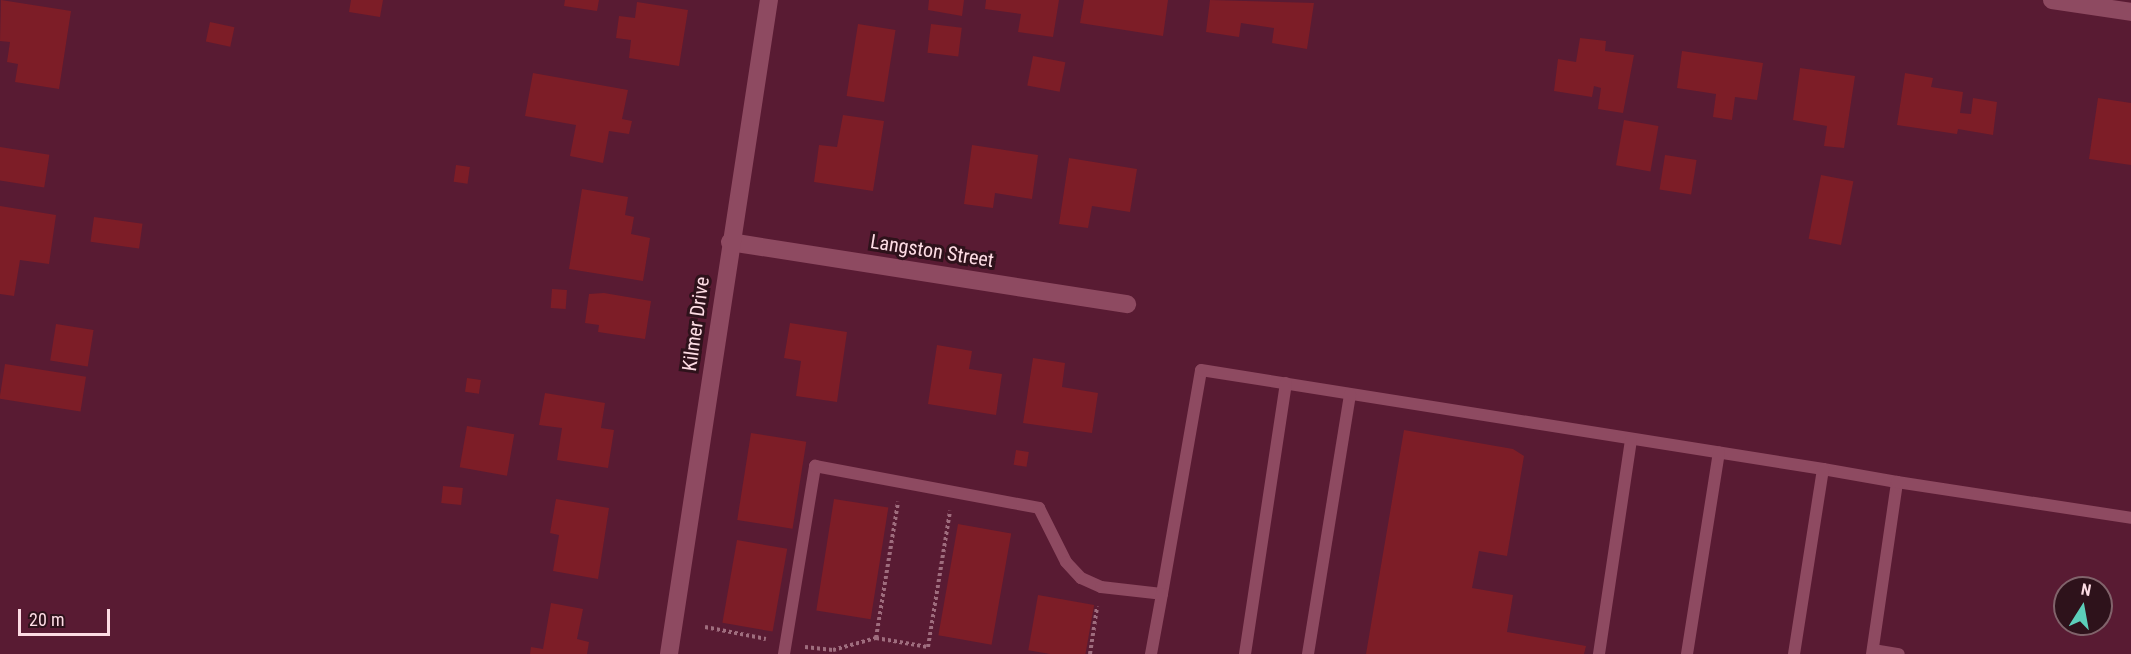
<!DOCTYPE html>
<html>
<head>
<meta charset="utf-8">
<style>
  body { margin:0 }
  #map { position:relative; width:2131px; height:654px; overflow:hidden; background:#591b33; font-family:"Roboto Condensed",sans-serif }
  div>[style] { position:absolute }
  .building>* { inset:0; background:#7d1d27; transform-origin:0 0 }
  .path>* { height:4px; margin-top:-2px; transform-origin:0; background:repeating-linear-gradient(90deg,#9f6d7e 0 3px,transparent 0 6px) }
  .lane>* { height:12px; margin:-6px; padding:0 6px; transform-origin:6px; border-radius:6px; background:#8e4a61 }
  .street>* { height:18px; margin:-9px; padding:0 9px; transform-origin:9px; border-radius:9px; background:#8e4a61 }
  span { translate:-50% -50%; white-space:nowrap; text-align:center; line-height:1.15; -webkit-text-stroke:6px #2e121b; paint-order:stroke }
  .street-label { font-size:20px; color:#fddce4 }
  .north { position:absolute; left:2053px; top:576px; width:60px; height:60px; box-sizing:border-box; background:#2e121b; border:2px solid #81636b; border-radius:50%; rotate:11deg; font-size:16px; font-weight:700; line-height:24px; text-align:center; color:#fddce4 }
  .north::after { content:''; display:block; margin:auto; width:21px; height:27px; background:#5cceba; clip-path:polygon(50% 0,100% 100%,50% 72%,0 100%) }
  .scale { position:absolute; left:18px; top:609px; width:92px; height:27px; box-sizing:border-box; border:3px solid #fddce4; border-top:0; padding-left:8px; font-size:18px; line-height:21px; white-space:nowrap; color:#fddce4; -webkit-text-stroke:4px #2e121b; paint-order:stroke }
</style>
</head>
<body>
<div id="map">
  <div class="building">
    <div style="clip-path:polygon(1px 0,71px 11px,59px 89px,15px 82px,18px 64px,7px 62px,10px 42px,0 41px)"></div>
    <div style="clip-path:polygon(351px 0,383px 0,380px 17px,349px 12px)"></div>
    <div style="clip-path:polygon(565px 0,599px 0,597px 11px,564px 6px)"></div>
    <div style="clip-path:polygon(929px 0,964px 0,962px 16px,928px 10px)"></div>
    <div style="clip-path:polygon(986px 0,1059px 0,1053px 37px,1018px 32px,1021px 14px,985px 9px)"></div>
    <div style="clip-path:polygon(1084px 0,1168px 0,1163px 36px,1080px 23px)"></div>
    <div style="clip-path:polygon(1210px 0,1314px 3px,1307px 49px,1272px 43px,1274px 28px,1241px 23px,1239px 37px,1206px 32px)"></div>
    <div style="clip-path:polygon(637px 2px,688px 10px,679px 66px,629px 58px,631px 40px,616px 38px,619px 16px,635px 18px)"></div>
    <div style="left:210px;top:22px;width:25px;height:20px;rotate:12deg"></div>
    <div style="left:858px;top:24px;width:38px;height:73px;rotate:9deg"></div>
    <div style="left:931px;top:24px;width:31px;height:29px;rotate:7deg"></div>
    <div style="clip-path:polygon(1580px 38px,1606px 41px,1605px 51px,1634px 55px,1623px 113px,1598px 109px,1601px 88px,1594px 86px,1592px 97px,1554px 91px,1558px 59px,1576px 62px)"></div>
    <div style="clip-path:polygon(1682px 51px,1763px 63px,1757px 100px,1735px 97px,1732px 120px,1713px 117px,1716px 94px,1677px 88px)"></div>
    <div style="left:1033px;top:56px;width:33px;height:30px;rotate:11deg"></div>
    <div style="clip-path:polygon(1800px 68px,1855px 76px,1844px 148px,1824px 146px,1827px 126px,1793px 120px)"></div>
    <div style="clip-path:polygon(533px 73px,628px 90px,622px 119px,632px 121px,629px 134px,609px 131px,603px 163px,570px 156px,576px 125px,525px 116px)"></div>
    <div style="clip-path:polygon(1905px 73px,1933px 78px,1931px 87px,1963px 92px,1960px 113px,1971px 114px,1973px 98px,1997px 102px,1993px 135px,1958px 129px,1957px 134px,1897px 125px)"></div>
    <div style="clip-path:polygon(2098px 98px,2131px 103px,2131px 165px,2089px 159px)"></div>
    <div style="clip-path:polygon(843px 115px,884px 121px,873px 191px,814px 182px,819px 145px,837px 147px)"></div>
    <div style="left:1624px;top:120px;width:35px;height:46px;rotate:10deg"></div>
    <div style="clip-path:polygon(972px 145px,1038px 155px,1032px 199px,995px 193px,993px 208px,964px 204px)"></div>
    <div style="left:0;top:147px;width:50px;height:33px;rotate:9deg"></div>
    <div style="left:1665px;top:155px;width:32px;height:35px;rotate:9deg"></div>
    <div style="clip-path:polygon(1069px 158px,1137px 169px,1130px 212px,1092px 206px,1088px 228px,1059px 224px)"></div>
    <div style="left:456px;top:165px;width:14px;height:17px;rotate:8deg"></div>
    <div style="left:1821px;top:175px;width:33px;height:65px;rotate:11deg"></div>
    <div style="clip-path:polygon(582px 189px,628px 197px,625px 215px,634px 217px,631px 234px,650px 238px,643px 281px,569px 269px)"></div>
    <div style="clip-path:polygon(0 206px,56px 215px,49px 264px,20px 260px,14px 296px,0 294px)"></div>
    <div style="left:94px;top:217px;width:49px;height:25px;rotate:8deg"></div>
    <div style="left:552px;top:289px;width:15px;height:19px;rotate:4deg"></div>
    <div style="clip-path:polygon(604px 293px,651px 301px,645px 339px,598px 332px,599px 325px,585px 323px,589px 294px)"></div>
    <div style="clip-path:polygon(790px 323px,847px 332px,837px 402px,796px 396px,801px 361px,784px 358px)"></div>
    <div style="left:56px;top:324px;width:38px;height:37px;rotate:9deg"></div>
    <div style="clip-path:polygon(937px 345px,972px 351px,969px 369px,1002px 374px,996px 415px,928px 404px)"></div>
    <div style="clip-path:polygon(1033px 358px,1065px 363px,1062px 387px,1098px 393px,1092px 433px,1023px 423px)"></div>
    <div style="left:5px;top:364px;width:82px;height:35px;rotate:9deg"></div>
    <div style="left:467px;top:378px;width:14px;height:14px;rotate:8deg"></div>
    <div style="clip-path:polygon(545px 393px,605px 403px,601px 428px,614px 430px,608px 468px,557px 460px,562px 428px,539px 425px)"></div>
    <div style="left:467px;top:426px;width:48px;height:42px;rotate:10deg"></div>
    <div style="clip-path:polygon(1404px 430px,1513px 449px,1524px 456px,1507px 556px,1479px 551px,1472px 588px,1513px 595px,1507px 632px,1586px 646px,1584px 654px,1366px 654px)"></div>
    <div style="left:751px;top:433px;width:56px;height:88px;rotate:9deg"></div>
    <div style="left:1016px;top:450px;width:13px;height:15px;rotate:9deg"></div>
    <div style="left:443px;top:486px;width:20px;height:17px;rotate:6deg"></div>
    <div style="clip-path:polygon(556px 499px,609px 508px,598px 579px,553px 571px,559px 535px,550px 533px)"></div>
    <div style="left:834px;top:499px;width:55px;height:113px;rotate:9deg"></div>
    <div style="left:958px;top:524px;width:54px;height:113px;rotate:10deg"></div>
    <div style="left:737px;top:540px;width:51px;height:84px;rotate:10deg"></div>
    <div style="left:1038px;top:595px;width:57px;height:56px;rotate:10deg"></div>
    <div style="clip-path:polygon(551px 603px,583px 609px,577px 639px,589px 642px,587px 654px,530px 654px,531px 647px,543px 649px)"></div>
  </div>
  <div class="path">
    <div style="left:705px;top:627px;width:62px;rotate:11.1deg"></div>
    <div style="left:876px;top:638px;width:138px;rotate:-80.8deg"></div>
    <div style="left:805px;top:647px;width:28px;rotate:6deg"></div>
    <div style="left:833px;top:650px;width:45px;rotate:-15.6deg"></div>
    <div style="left:876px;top:638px;width:53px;rotate:9.8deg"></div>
    <div style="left:928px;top:647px;width:138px;rotate:-80.8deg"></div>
    <div style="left:1090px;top:654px;width:48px;rotate:-81.5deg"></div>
  </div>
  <div class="lane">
    <div style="left:1823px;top:469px;width:75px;rotate:10deg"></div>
    <div style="left:1873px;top:650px;width:26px;rotate:9deg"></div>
    <div style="left:784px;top:654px;width:191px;rotate:-80.6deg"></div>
    <div style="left:815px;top:466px;width:228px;rotate:10.6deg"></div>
    <div style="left:1039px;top:508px;width:60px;rotate:63.4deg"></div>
    <div style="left:1066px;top:562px;width:22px;rotate:47deg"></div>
    <div style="left:1081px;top:578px;width:22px;rotate:24deg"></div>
    <div style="left:1101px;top:587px;width:61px;rotate:6.5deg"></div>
    <div style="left:1162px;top:594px;width:227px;rotate:-80.1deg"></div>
    <div style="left:1201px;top:370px;width:630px;rotate:9.04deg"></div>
    <div style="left:1823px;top:469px;width:187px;rotate:98.9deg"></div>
    <div style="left:1151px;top:654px;width:61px;rotate:-79.6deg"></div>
    <div style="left:1245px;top:654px;width:274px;rotate:-81.4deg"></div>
    <div style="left:1308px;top:654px;width:263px;rotate:-80.8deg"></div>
    <div style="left:1599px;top:654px;width:217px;rotate:-81.5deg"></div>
    <div style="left:1687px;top:654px;width:204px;rotate:-81deg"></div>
    <div style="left:1872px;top:654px;width:174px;rotate:-81.7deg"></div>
    <div style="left:1897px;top:482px;width:237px;rotate:8.7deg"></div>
  </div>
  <div class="street">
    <div style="left:2052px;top:0;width:80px;rotate:8.6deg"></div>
    <div style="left:730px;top:242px;width:402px;rotate:8.9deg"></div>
    <div style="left:669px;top:654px;width:662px;rotate:-81.31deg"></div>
  </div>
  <div class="street-label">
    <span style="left:932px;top:251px;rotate:9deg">Langston Street</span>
    <span style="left:696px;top:324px;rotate:-82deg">Kilmer Drive</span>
  </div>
  <div class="north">N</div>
  <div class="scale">20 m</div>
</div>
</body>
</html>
